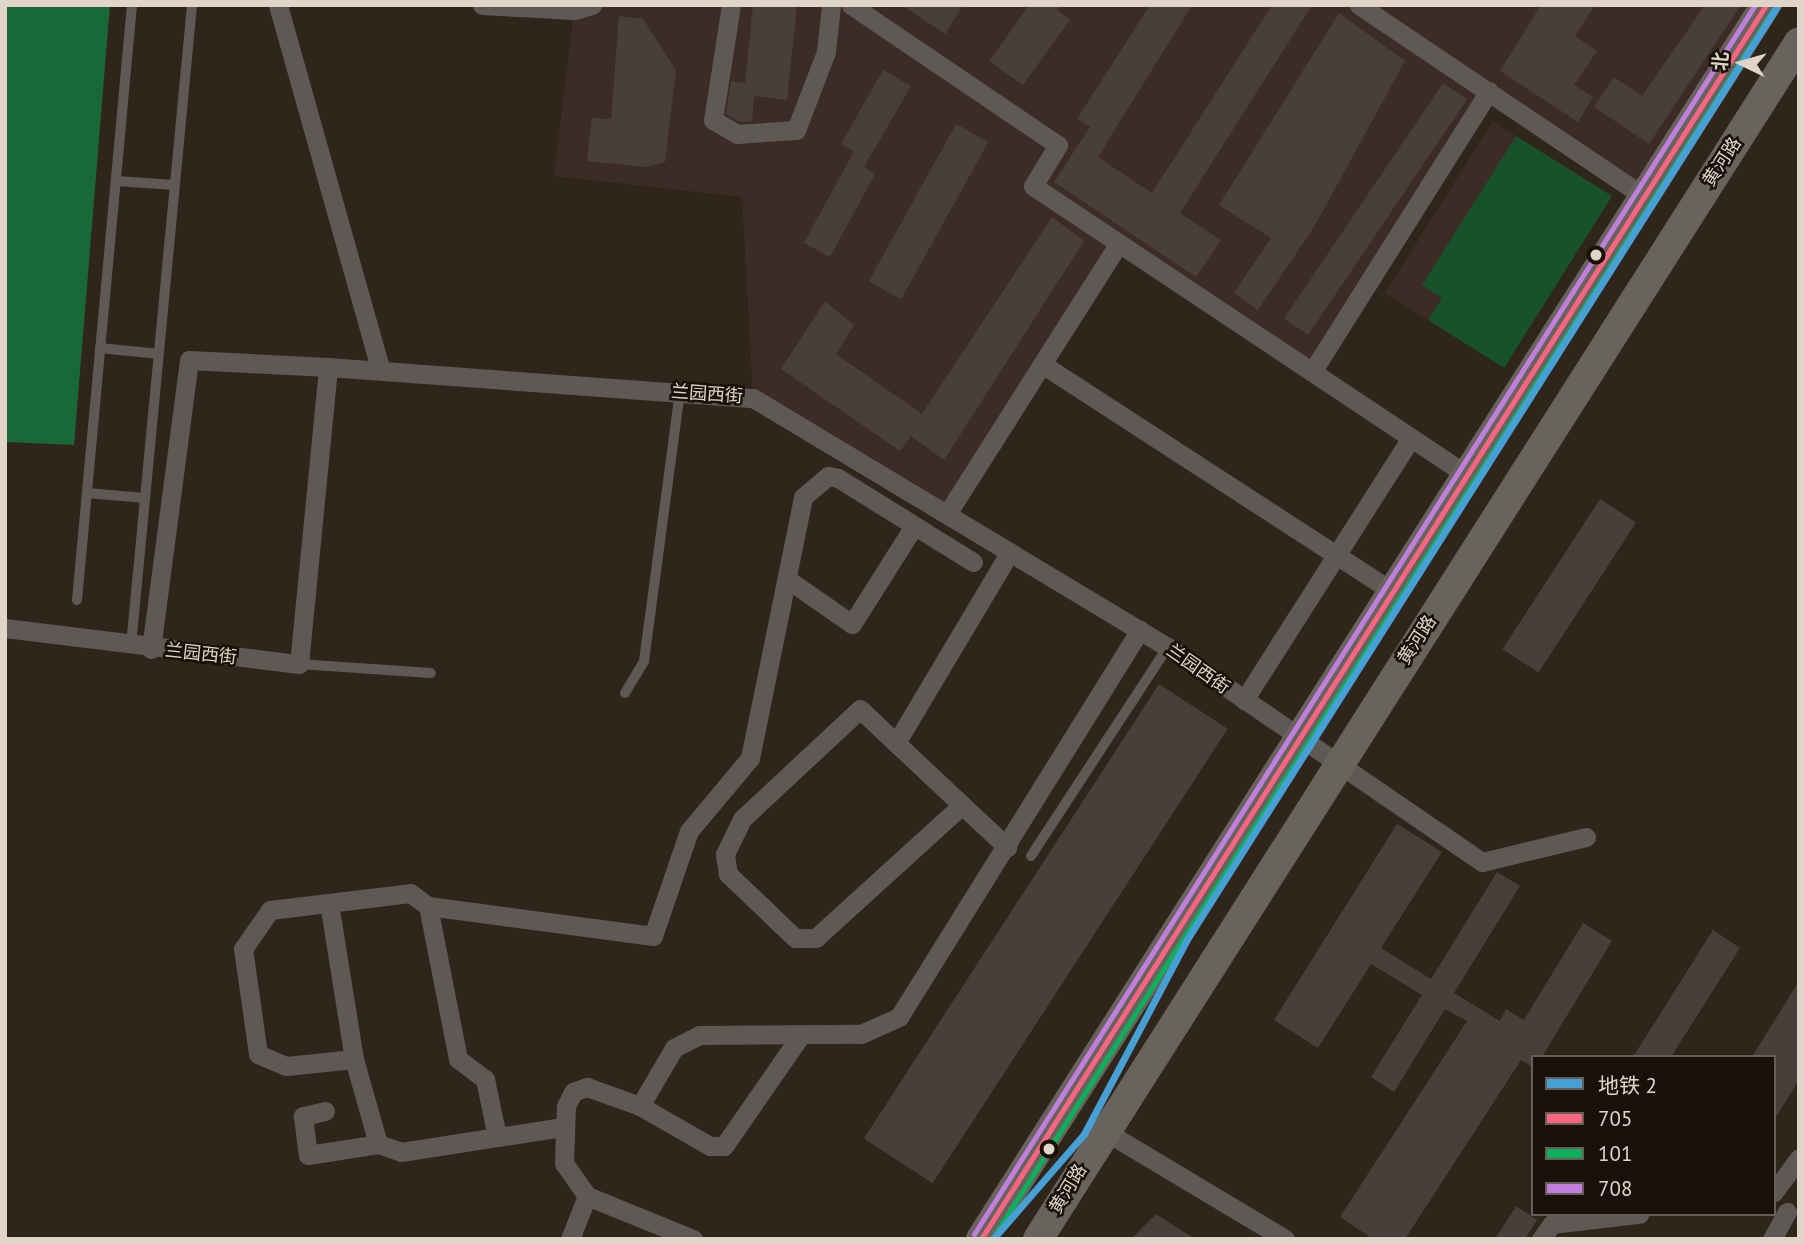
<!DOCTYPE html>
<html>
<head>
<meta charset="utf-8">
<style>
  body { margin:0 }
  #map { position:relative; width:1804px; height:1244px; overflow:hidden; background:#30251a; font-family:"PT Sans","Noto Sans SC",sans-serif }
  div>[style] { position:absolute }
  .education>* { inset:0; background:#3d2b25 }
  .green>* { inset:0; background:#18522b }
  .forest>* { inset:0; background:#196837 }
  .building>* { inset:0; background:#493f39; transform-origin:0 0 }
  .lane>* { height:10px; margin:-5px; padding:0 5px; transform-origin:5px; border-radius:5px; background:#5e5954 }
  .street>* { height:19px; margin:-9.5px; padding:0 9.5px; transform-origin:9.5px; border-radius:9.5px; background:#5e5954 }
  .primary>* { height:30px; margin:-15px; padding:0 15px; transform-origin:15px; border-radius:15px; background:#68635d }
  .bus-1>* { height:5px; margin:-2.5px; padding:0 2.5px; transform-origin:2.5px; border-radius:2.5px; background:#fa6682 }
  .bus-2>* { height:5px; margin:-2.5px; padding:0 2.5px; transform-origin:2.5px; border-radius:2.5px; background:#0daf5c }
  .bus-3>* { height:5px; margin:-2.5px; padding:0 2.5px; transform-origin:2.5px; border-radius:2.5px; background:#c07fdc }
  .metro-1>* { height:7px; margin:-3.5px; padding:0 3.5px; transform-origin:3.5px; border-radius:3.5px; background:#46a0d5 }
  .dots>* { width:19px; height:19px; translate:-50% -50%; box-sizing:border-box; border:4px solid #191008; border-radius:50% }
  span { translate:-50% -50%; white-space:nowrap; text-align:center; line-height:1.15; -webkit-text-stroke:5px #191008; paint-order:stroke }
  .street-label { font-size:18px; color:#e1d4c8 }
  .frame { position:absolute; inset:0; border:7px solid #e1d4c8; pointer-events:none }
  .legend { position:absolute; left:1531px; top:1055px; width:245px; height:161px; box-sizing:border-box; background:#191008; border:2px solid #695e55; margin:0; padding:9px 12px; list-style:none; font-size:21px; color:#e1d4c8 }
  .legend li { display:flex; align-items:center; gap:14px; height:35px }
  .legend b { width:35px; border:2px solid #695e55 }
  .north { position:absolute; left:1706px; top:28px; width:70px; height:70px; -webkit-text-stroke:5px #191008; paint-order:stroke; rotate:275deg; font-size:19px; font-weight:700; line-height:28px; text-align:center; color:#e1d4c8 }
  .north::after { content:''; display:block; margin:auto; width:24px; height:32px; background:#e1d4c8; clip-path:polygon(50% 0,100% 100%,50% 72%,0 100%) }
</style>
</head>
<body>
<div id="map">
  <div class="education">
    <div style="clip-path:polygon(482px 5px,1766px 5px,1643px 196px,1490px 91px,1312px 372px,1119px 244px,947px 514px,753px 398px,742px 197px,554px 176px,574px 11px)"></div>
    <div style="clip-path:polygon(1493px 121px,1516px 136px,1423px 285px,1442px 298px,1428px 320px,1385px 293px)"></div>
  </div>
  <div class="green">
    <div style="clip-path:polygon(1516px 136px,1612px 196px,1504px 368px,1428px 320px,1442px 298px,1422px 285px)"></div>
  </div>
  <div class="forest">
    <div style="clip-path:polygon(5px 5px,110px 5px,74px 445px,5px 442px)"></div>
  </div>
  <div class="building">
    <div style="clip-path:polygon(753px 5px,797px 5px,787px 100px,754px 96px,752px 121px,740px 122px,726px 114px,731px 81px,745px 83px)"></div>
    <div style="clip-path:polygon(902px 5px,963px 5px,945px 34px)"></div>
    <div style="clip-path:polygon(1029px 5px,1060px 5px,1057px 10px,1070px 20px,1023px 85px,989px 61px)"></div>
    <div style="clip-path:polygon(1150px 5px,1192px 5px,1098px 157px,1152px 193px,1272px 5px,1312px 5px,1180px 213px,1221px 240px,1196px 277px,1054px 182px,1090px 127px,1077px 119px)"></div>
    <div style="clip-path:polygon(1541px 5px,1595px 5px,1575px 36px,1597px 51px,1574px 85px,1593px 97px,1578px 122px,1500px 71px)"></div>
    <div style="clip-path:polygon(1705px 5px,1741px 5px,1649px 144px,1594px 107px,1614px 77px,1642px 96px)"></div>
    <div style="clip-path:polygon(1339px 13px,1405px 61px,1314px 227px,1258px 310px,1234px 293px,1271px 238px,1219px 205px)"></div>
    <div style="clip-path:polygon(619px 16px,643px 19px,676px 70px,665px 162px,646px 167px,587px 161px,592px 118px,611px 119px)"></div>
    <div style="clip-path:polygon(883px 70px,911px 86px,864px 167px,875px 174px,830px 257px,804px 243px,854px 151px,841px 144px)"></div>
    <div style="left:1443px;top:83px;width:29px;height:284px;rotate:34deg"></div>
    <div style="left:956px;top:124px;width:37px;height:180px;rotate:29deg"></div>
    <div style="clip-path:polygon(1052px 217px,1084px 241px,944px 460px,911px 436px,900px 451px,781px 369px,825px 301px,854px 325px,836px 354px,922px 414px)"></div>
    <div style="left:1600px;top:499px;width:43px;height:179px;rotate:33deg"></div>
    <div style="left:1159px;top:684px;width:82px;height:542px;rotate:33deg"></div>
    <div style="clip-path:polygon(1397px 824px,1442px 852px,1381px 948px,1431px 979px,1497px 872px,1520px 886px,1454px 993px,1500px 1021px,1506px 1009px,1524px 1020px,1583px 923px,1612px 941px,1542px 1057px,1533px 1057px,1533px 1067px,1521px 1060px,1405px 1239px,1373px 1239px,1340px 1217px,1467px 1021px,1445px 1009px,1394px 1092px,1371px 1077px,1422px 995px,1371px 964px,1318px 1048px,1274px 1020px)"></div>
    <div style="clip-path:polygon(1713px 930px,1740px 948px,1671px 1057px,1633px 1057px)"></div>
    <div style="clip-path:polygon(1799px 981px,1799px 1080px,1774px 1120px,1774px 1057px,1752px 1057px)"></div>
    <div style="clip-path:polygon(1516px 1206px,1537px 1220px,1525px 1239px,1495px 1239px)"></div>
    <div style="clip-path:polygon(1156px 1214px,1195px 1239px,1131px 1239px)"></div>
  </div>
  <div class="lane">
    <div style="left:116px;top:181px;width:59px;rotate:3.9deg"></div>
    <div style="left:100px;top:348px;width:59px;rotate:5.8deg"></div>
    <div style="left:87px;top:493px;width:58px;rotate:4.9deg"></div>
    <div style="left:77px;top:600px;width:598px;rotate:-84.72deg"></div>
    <div style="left:131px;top:646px;width:644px;rotate:-84.56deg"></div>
    <div style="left:299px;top:664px;width:132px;rotate:3.9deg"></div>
    <div style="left:625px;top:693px;width:37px;rotate:-59deg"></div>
    <div style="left:644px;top:661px;width:271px;rotate:-82.4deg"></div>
    <div style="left:1031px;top:856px;width:250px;rotate:-56.8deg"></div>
  </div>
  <div class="street">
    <div style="left:278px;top:5px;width:380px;rotate:74.3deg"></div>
    <div style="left:482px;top:5px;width:92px;rotate:3.1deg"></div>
    <div style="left:574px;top:10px;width:19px;rotate:-16deg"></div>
    <div style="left:731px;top:5px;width:116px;rotate:98.9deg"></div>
    <div style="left:713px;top:120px;width:28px;rotate:30deg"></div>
    <div style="left:737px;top:134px;width:59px;rotate:-3.9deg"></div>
    <div style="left:796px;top:130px;width:84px;rotate:-69deg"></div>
    <div style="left:826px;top:52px;width:47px;rotate:-83.9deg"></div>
    <div style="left:851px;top:5px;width:250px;rotate:34.1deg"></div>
    <div style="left:1058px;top:145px;width:48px;rotate:121.4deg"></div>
    <div style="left:1033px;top:186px;width:521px;rotate:33.66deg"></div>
    <div style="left:1359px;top:5px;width:342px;rotate:33.9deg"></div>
    <div style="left:1042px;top:364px;width:416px;rotate:33deg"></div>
    <div style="left:1312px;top:372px;width:332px;rotate:-57.8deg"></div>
    <div style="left:947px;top:514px;width:321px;rotate:-57.6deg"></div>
    <div style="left:787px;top:579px;width:79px;rotate:34.7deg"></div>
    <div style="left:852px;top:624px;width:116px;rotate:-57.7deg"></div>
    <div style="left:5px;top:628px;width:296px;rotate:7deg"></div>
    <div style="left:299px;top:664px;width:298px;rotate:-84.4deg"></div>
    <div style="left:328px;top:367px;width:426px;rotate:4.2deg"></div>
    <div style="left:753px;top:398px;width:484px;rotate:31deg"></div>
    <div style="left:1168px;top:647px;width:381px;rotate:34.4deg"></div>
    <div style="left:1482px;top:862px;width:107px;rotate:-13.5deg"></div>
    <div style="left:151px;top:649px;width:291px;rotate:-82.5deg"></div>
    <div style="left:189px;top:360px;width:139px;rotate:2.9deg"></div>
    <div style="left:1244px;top:700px;width:311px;rotate:-57.5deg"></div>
    <div style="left:896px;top:743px;width:222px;rotate:-59.2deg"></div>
    <div style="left:962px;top:805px;width:197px;rotate:137.7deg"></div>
    <div style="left:816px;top:938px;width:21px;rotate:180deg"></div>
    <div style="left:795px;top:938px;width:93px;rotate:-136.3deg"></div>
    <div style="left:728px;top:874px;width:20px;rotate:-99deg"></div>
    <div style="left:725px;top:854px;width:39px;rotate:-64deg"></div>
    <div style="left:742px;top:819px;width:161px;rotate:-43deg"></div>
    <div style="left:860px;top:709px;width:50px;rotate:43.4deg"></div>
    <div style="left:896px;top:743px;width:91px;rotate:43.2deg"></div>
    <div style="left:962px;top:805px;width:62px;rotate:43deg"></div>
    <div style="left:329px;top:903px;width:158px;rotate:80.9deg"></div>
    <div style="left:354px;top:1059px;width:88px;rotate:74.2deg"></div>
    <div style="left:428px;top:906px;width:156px;rotate:78.9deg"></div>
    <div style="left:458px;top:1059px;width:34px;rotate:37deg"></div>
    <div style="left:485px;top:1079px;width:59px;rotate:78.3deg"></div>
    <div style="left:354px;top:1059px;width:68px;rotate:174.1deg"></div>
    <div style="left:286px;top:1066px;width:30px;rotate:-157deg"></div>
    <div style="left:258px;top:1054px;width:106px;rotate:-98.1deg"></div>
    <div style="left:243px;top:949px;width:47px;rotate:-55.3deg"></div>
    <div style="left:270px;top:910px;width:141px;rotate:-6.9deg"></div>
    <div style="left:410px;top:893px;width:22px;rotate:36deg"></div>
    <div style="left:428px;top:906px;width:227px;rotate:7.6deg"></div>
    <div style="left:653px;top:936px;width:111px;rotate:-71.1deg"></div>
    <div style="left:689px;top:831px;width:95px;rotate:-50.1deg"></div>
    <div style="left:750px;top:758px;width:266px;rotate:-78.5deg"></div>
    <div style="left:803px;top:497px;width:33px;rotate:-40deg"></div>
    <div style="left:828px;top:476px;width:10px;rotate:11deg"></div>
    <div style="left:838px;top:478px;width:159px;rotate:31.9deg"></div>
    <div style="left:640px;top:1106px;width:67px;rotate:-59.6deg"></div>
    <div style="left:674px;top:1048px;width:28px;rotate:-27deg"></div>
    <div style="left:699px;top:1035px;width:162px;rotate:-0.4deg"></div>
    <div style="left:861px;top:1034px;width:42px;rotate:-24.1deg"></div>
    <div style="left:899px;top:1017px;width:456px;rotate:-58.1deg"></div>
    <div style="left:325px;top:1111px;width:23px;rotate:167deg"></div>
    <div style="left:303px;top:1116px;width:39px;rotate:83deg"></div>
    <div style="left:308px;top:1155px;width:71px;rotate:-8.9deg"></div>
    <div style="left:378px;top:1144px;width:24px;rotate:19deg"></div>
    <div style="left:401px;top:1152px;width:164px;rotate:-8.8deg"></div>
    <div style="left:1103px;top:1130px;width:212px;rotate:30.9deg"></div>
    <div style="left:1774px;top:1192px;width:42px;rotate:-53.7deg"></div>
    <div style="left:570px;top:1239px;width:46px;rotate:-68.4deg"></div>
    <div style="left:693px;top:1239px;width:114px;rotate:-157.9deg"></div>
    <div style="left:587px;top:1196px;width:40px;rotate:-124.9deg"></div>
    <div style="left:564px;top:1163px;width:57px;rotate:-88deg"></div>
    <div style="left:566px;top:1106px;width:16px;rotate:-63deg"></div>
    <div style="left:573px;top:1092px;width:15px;rotate:-20deg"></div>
    <div style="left:587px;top:1087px;width:56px;rotate:19.7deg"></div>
    <div style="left:640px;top:1106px;width:81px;rotate:29.7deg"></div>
    <div style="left:710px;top:1146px;width:14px"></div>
    <div style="left:724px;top:1146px;width:135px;rotate:-55.3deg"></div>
    <div style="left:1541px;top:1239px;width:19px;rotate:-54deg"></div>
    <div style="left:1552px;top:1224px;width:88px;rotate:-6.6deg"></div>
    <div style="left:1772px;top:1239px;width:31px;rotate:-61deg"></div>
  </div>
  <div class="primary">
    <div style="left:981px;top:1239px;width:1463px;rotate:-57.54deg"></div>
    <div style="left:1038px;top:1239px;width:1418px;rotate:-57.55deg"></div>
  </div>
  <div class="bus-1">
    <div style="left:981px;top:1239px;width:1463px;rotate:-57.54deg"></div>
  </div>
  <div class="bus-2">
    <div style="left:992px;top:1239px;width:1456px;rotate:-57.57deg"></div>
  </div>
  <div class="bus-3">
    <div style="left:974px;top:1234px;width:1456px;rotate:-57.57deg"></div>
  </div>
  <div class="metro-1">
    <div style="left:993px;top:1239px;width:139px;rotate:-49.1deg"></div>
    <div style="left:1084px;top:1134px;width:218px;rotate:-62.1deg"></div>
    <div style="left:1186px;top:941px;width:1108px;rotate:-57.69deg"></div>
  </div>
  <div class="dots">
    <div style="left:1596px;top:255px;background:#e1d4c8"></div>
    <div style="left:1049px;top:1149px;background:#e1d4c8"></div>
  </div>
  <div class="street-label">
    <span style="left:1722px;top:162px;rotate:-57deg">黄河路</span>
    <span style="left:707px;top:394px;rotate:4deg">兰园西街</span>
    <span style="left:1417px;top:640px;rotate:-57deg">黄河路</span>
    <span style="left:201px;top:654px;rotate:6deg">兰园西街</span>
    <span style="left:1198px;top:669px;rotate:35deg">兰园西街</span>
    <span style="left:1068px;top:1189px;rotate:-59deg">黄河路</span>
  </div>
  <div class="frame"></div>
  <ul class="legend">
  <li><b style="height:9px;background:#46a0d5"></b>地铁 2</li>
  <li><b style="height:9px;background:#fa6682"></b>705</li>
  <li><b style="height:9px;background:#0daf5c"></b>101</li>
  <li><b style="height:9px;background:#c07fdc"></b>708</li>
  </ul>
  <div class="north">北</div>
</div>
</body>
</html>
